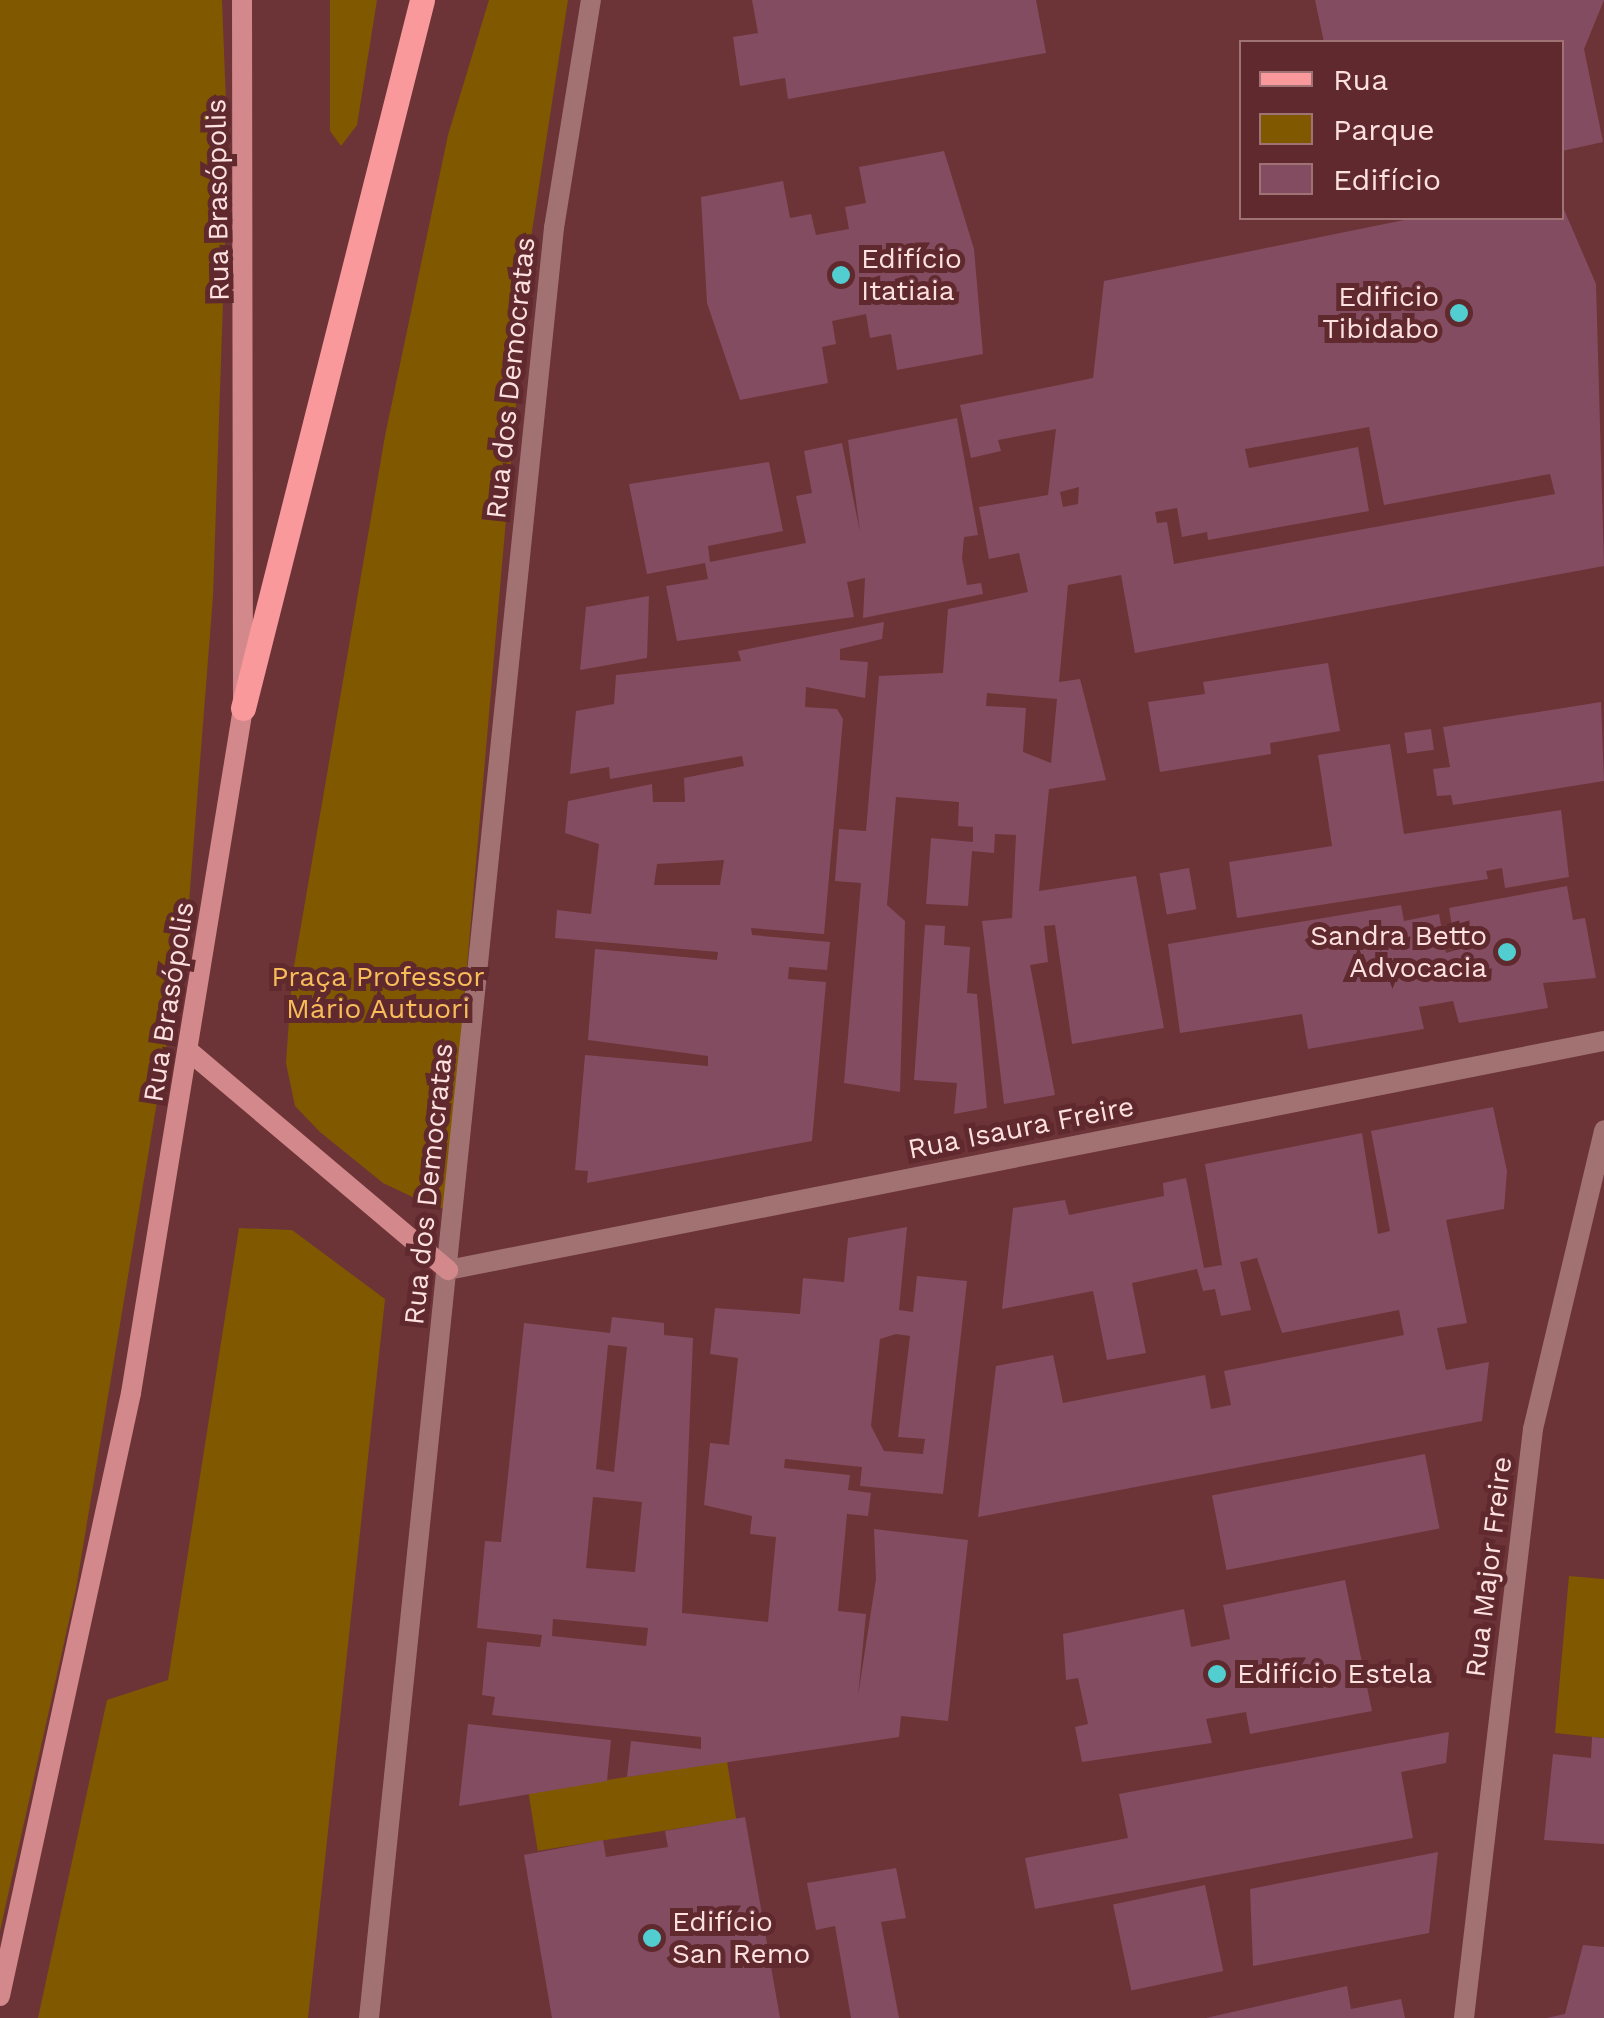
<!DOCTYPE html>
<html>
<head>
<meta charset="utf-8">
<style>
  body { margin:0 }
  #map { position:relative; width:1604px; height:2018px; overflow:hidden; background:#6c3437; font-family:"Work Sans",sans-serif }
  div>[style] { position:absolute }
  .green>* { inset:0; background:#805800; transform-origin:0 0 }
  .building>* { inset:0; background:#844c60; transform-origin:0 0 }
  .street>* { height:20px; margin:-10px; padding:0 10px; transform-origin:10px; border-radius:10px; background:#a27273 }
  .secondary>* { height:20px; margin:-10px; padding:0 10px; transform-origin:10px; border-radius:10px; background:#d3888b }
  .primary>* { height:25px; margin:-12.5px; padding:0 12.5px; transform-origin:12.5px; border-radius:12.5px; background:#f9999c }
  .dots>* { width:28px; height:28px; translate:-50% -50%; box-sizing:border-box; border:5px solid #60292d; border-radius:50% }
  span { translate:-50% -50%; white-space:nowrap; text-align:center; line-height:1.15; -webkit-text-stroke:10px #60292d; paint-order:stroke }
  .street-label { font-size:28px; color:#fde0e0 }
  .poi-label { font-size:28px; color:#fde0e0 }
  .left { translate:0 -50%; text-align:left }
  .right { translate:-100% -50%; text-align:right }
  .park-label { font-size:28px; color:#f8bd5b }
  .legend { position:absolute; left:1239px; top:40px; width:325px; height:180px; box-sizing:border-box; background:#60292d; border:2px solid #9f7275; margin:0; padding:12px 18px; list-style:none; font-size:30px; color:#fde0e0 }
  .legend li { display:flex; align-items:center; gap:20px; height:50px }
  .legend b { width:50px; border:2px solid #9f7275 }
</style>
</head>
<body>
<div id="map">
  <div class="green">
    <div style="clip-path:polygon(0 0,222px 0,228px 155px,213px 596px,188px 915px,76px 1589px,0 1931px)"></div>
    <div style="clip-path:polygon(330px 0,377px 0,357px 125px,341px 146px,330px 131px)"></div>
    <div style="clip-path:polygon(489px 0,568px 0,530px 244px,446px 1207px,438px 1209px,383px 1183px,320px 1132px,295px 1106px,286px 1063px,292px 978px,385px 436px,448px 135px)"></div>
    <div style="clip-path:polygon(239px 1228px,292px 1230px,385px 1299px,308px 2018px,38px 2018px,107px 1700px,168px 1680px)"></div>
    <div style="clip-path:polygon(1569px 1576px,1604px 1579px,1604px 1738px,1555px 1733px)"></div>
    <div style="left:727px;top:1761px;width:59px;height:201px;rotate:81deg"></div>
  </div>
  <div class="building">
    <div style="clip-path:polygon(752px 0,1036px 0,1046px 53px,788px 99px,785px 78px,740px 86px,733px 37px,758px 33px)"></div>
    <div style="clip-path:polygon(1315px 0,1604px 0,1584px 49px,1603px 142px,1562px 151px,1562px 42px,1324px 42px)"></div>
    <div style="clip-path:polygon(944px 151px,974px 249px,983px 354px,897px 370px,891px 334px,870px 338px,866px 314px,832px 321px,836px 344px,822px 347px,828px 383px,740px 400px,707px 303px,701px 197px,783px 181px,790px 218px,811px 214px,816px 235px,849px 229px,845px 207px,866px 203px,859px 167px)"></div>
    <div style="clip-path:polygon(evenodd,1562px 205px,1596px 284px,1604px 566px,1135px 653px,1121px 575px,1068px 585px,1059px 682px,1080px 679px,1106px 780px,1049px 789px,1039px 891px,1136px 876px,1164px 1028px,1072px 1044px,1055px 925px,1044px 926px,1048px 962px,1030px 965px,1055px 1095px,1004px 1104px,982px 921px,1012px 918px,1016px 835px,995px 834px,994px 853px,972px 851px,968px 906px,926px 904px,931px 838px,973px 842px,973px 827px,958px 826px,959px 802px,896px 797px,887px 905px,905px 921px,900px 1092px,844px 1083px,861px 883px,835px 881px,839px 829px,866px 831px,879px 676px,943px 673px,948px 609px,1028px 592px,1019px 553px,989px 559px,979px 507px,1048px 495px,1056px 429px,998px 440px,1001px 451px,971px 458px,960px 405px,1093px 378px,1104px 281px,1414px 218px,1562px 218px,1562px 205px,1369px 427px,1384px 505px,1550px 474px,1555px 494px,1174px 564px,1167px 522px,1157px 523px,1155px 512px,1177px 508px,1182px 537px,1207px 532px,1208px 540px,1369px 511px,1358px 447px,1249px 468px,1245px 449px,1369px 427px,1562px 205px,1079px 487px,1078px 504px,1063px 507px,1060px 492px,1079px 487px,1562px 205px,987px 693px,1057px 699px,1051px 763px,1023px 752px,1026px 708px,986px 706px,987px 693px)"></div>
    <div style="clip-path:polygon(957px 418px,978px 535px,964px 537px,962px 558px,967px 585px,981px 583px,983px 594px,863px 618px,865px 578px,847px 582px,854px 617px,677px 641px,666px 586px,708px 579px,705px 563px,647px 574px,629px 484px,769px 462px,783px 531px,708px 546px,710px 562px,806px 543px,796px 496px,812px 493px,804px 451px,842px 443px,860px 532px,848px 440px)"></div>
    <div style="clip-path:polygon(649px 596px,647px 658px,580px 670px,586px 607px)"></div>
    <div style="clip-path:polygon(evenodd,884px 622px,882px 639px,840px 649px,840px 660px,868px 662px,865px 698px,806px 687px,805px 707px,837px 709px,843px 719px,824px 934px,751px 928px,752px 935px,830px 942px,827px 970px,789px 967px,788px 979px,826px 982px,812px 1141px,587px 1183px,588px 1171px,575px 1170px,585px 1055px,708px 1066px,708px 1056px,588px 1040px,595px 949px,717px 960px,718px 952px,555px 938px,557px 910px,591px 914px,599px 844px,565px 833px,568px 801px,652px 784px,653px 802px,685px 802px,684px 778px,744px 766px,742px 756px,610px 779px,609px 767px,570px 774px,576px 711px,614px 704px,616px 675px,741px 661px,738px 651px,884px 622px,724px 860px,720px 885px,654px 885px,657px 864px,724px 860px)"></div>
    <div style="clip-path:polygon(1328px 663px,1340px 731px,1270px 743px,1271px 754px,1160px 772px,1148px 702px,1205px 694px,1203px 682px)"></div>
    <div style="clip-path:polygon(1601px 702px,1604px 781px,1453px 805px,1451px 795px,1437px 796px,1433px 769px,1450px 767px,1443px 727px)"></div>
    <div style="left:1431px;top:729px;width:21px;height:27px;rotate:82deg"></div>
    <div style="clip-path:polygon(1390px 744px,1404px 834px,1561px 810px,1569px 877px,1505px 888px,1502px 868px,1486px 871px,1488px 879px,1237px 918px,1229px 862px,1332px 846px,1318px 755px)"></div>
    <div style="left:1189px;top:868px;width:42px;height:30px;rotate:80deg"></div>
    <div style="clip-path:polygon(1567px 886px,1573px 920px,1585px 918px,1596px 978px,1543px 983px,1548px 1008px,1459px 1023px,1453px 1001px,1419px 1007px,1424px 1029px,1308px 1049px,1302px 1014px,1180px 1033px,1168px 944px,1401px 905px,1404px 921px,1439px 914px,1446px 953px,1456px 950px,1449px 908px)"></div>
    <div style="clip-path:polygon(925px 925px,945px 926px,944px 945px,970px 947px,967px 993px,977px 994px,987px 1108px,954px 1114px,957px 1083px,914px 1080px)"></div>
    <div style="clip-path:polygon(1493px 1107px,1507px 1171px,1504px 1209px,1446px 1220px,1467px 1323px,1437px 1328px,1446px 1370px,1489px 1362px,1482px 1421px,978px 1517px,996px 1366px,1053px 1355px,1063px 1403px,1205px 1375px,1211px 1409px,1231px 1405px,1224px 1371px,1404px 1335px,1399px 1310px,1282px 1333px,1257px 1258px,1240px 1262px,1251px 1310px,1221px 1316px,1215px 1289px,1203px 1291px,1197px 1269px,1132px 1283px,1146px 1353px,1107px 1360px,1093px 1291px,1002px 1309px,1013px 1208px,1065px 1200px,1069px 1215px,1164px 1196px,1163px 1183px,1186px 1178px,1204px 1268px,1222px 1265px,1205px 1164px,1362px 1133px,1378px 1234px,1390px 1231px,1371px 1131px)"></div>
    <div style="clip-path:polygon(evenodd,907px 1227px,899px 1310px,913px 1312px,917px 1276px,967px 1281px,943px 1494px,860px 1486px,862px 1467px,785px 1459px,784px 1468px,850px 1475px,848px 1490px,871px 1493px,868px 1516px,847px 1514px,838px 1611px,866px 1614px,858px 1696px,876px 1579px,874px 1529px,968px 1540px,948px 1721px,901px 1716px,899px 1737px,627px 1777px,631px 1741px,701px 1749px,701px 1737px,492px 1715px,495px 1697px,482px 1695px,487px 1642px,540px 1647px,542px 1635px,477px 1628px,485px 1541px,501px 1542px,524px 1323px,610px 1333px,612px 1317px,664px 1323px,664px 1335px,693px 1338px,682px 1613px,768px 1622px,776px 1537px,750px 1534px,752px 1516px,704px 1505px,710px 1443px,729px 1445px,738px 1358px,710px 1354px,715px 1308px,800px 1314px,803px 1278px,844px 1282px,848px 1238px,907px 1227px,896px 1334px,910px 1336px,898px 1437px,925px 1439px,923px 1454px,884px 1451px,871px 1426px,880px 1339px,896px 1334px,907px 1227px,608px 1345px,627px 1347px,614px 1472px,596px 1469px,608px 1345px,907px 1227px,593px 1497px,642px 1502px,635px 1572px,586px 1568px,593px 1497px,907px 1227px,553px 1619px,648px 1628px,646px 1646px,552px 1636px,553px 1619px)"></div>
    <div style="left:1425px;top:1454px;width:76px;height:217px;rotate:79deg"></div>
    <div style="clip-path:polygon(1345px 1580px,1372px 1711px,1250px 1734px,1246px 1712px,1206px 1719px,1212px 1743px,1082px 1762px,1075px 1727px,1088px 1724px,1078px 1678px,1066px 1680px,1063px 1634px,1184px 1609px,1191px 1647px,1230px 1639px,1223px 1605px)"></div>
    <div style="clip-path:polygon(468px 1724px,611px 1740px,607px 1781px,459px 1806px)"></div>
    <div style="clip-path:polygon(1449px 1732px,1446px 1763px,1401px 1772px,1413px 1838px,1035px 1909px,1025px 1858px,1128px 1838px,1119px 1794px)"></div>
    <div style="clip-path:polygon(1592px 1737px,1604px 1738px,1604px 1844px,1544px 1840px,1553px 1754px,1591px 1758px)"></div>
    <div style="clip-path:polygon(745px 1817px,780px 2018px,552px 2018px,524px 1855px,603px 1840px,606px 1857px,668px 1847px,665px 1831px)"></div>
    <div style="clip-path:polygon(1438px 1852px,1429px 1933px,1253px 1966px,1250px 1889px)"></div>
    <div style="clip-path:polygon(896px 1868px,906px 1918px,881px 1922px,899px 2018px,851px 2018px,835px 1926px,816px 1930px,807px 1883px)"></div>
    <div style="left:1205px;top:1885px;width:88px;height:94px;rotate:78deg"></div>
    <div style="clip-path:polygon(1583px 1945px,1604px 1947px,1604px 2018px,1547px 2018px,1565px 2014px)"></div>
    <div style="clip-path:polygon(1347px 1986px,1351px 2009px,1401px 1999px,1405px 2018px,1206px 2018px)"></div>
  </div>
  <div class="street">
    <div style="left:448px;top:1270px;width:1178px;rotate:-11.21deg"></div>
    <div style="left:369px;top:2018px;width:1800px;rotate:-84.1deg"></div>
    <div style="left:554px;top:228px;width:231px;rotate:-80.8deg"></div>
    <div style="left:1464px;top:2018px;width:593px;rotate:-83.32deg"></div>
    <div style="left:1533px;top:1429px;width:307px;rotate:-76.6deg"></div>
  </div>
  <div class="secondary">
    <div style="left:190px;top:1052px;width:338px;rotate:40.2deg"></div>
    <div style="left:0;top:1996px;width:617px;rotate:-77.74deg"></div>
    <div style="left:131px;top:1393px;width:694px;rotate:-80.71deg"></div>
    <div style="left:243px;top:708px;width:708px;rotate:-90.08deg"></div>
  </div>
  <div class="primary">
    <div style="left:243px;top:708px;width:730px;rotate:-75.81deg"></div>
  </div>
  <div class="dots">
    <div style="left:841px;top:275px;background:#52cdd0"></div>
    <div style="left:1459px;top:313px;background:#52cdd0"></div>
    <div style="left:1507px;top:952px;background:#52cdd0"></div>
    <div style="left:1217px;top:1674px;background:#52cdd0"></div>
    <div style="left:652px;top:1938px;background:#52cdd0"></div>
  </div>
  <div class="street-label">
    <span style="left:218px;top:200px;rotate:-91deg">Rua Brasópolis</span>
    <span style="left:511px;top:378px;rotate:-84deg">Rua dos Democratas</span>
    <span style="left:169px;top:1002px;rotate:-81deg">Rua Brasópolis</span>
    <span style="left:1021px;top:1128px;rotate:-11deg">Rua Isaura Freire</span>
    <span style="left:429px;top:1184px;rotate:-84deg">Rua dos Democratas</span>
    <span style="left:1489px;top:1567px;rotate:-83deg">Rua Major Freire</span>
  </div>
  <div class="poi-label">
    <span class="left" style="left:861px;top:275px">Edifício<br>Itatiaia</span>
    <span class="right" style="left:1439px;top:313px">Edificio<br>Tibidabo</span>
    <span class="right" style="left:1487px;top:952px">Sandra Betto<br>Advocacia</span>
    <span class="left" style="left:1237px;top:1674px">Edifício Estela</span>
    <span class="left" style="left:672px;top:1938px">Edifício<br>San Remo</span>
  </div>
  <div class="park-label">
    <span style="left:378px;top:993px">Praça Professor<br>Mário Autuori</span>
  </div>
  <ul class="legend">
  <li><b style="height:12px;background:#f9999c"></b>Rua</li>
  <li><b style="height:28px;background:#805800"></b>Parque</li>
  <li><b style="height:28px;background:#844c60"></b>Edifício</li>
  </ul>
</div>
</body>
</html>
